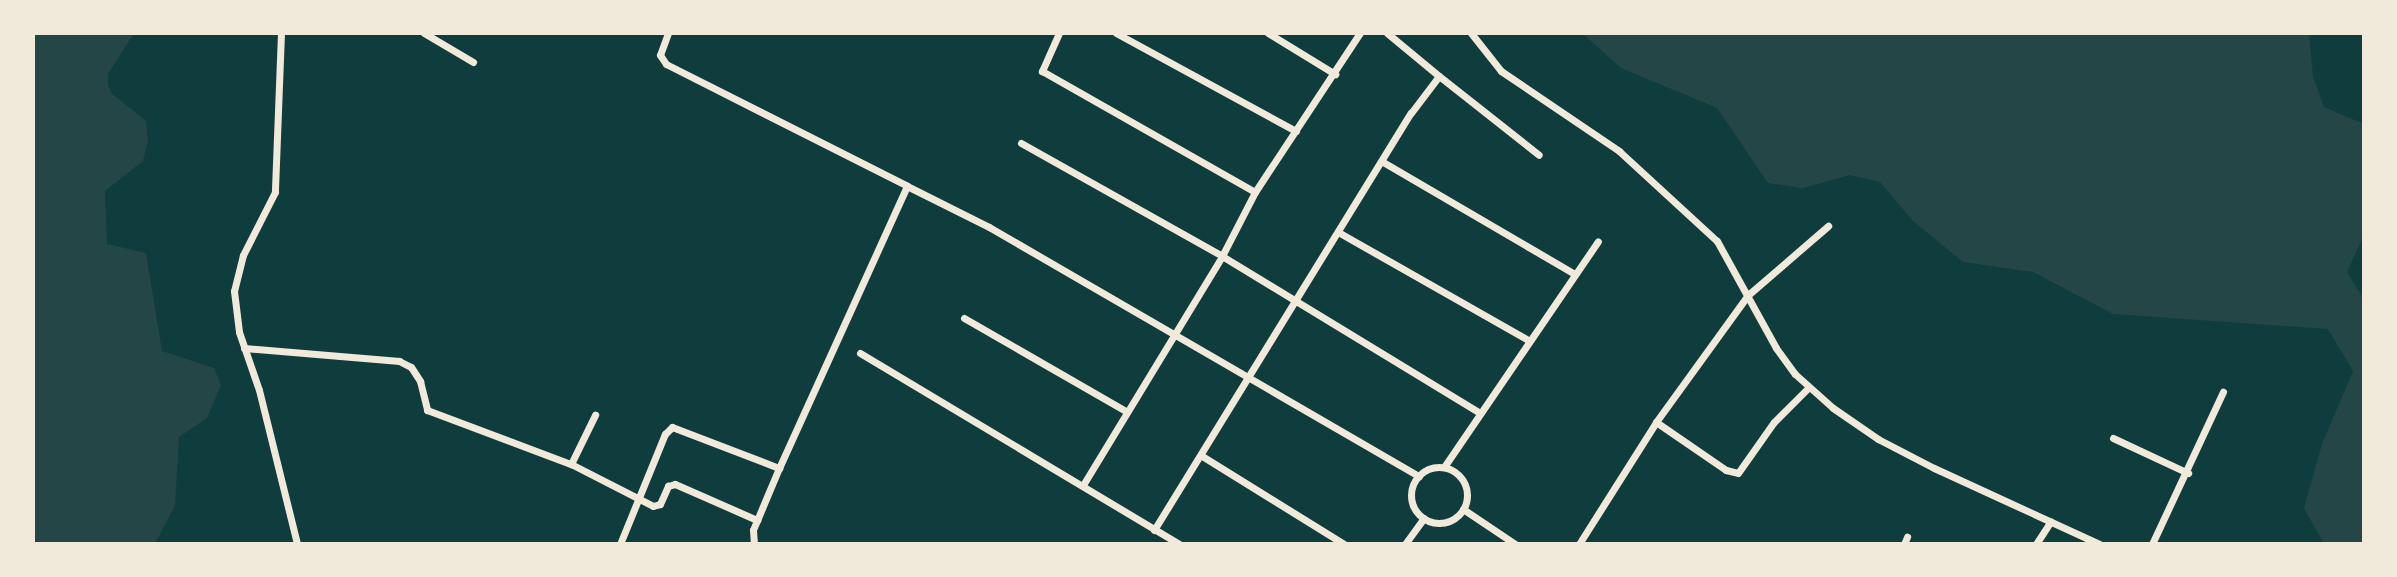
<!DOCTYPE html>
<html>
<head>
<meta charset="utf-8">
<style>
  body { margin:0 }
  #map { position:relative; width:2397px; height:577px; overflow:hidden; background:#0f3d3e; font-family:Manrope,sans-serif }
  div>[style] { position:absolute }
  .green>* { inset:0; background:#244646 }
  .minor>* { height:7px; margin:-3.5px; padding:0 3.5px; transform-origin:3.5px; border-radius:3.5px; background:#f1e9da }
  .minor>.ring { margin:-3.5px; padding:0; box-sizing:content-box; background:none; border:7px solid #f1e9da; border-radius:50% }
  span { translate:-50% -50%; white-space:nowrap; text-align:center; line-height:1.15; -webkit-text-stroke:5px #f1e9da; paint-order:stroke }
  .frame { position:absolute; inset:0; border:35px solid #f1e9da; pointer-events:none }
</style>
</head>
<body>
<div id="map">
  <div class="green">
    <div style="clip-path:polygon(33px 33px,134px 33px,108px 74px,108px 84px,111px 93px,146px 121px,148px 140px,143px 161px,105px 191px,107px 244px,146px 253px,162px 351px,214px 368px,221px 385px,207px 418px,179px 437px,175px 505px,155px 544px,33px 544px)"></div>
    <div style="clip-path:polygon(1582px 33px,2309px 33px,2313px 77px,2324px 107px,2364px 124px,2364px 235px,2347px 272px,2364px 300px,2364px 544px,2324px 544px,2304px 508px,2322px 444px,2353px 371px,2328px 329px,2113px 314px,2033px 272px,1963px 262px,1913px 221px,1880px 182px,1850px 175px,1803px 188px,1768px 183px,1717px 108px,1621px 68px)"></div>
  </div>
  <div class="minor">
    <div style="left:281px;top:33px;width:159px;rotate:92.2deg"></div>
    <div style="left:275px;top:192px;width:71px;rotate:116.9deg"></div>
    <div style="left:243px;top:255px;width:37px;rotate:104deg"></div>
    <div style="left:234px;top:291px;width:41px;rotate:83deg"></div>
    <div style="left:239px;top:332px;width:61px;rotate:71deg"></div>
    <div style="left:259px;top:390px;width:159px;rotate:76.1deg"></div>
    <div style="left:424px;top:33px;width:57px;rotate:30.6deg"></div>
    <div style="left:668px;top:33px;width:23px;rotate:110deg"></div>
    <div style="left:660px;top:55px;width:11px;rotate:56deg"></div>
    <div style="left:666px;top:64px;width:270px;rotate:26.8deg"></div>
    <div style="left:907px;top:186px;width:310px;rotate:114.4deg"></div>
    <div style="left:779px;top:468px;width:67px;rotate:112.8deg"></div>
    <div style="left:753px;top:530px;width:14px;rotate:86deg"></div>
    <div style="left:1059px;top:33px;width:42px;rotate:114.1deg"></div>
    <div style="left:1042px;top:71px;width:245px;rotate:29.6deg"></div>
    <div style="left:1116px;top:33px;width:205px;rotate:28.6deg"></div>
    <div style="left:1268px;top:33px;width:79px;rotate:31.5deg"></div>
    <div style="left:1387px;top:33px;width:67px;rotate:39.6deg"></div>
    <div style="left:1471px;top:33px;width:48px;rotate:51.7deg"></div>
    <div style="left:1501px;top:71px;width:143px;rotate:34.1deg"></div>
    <div style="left:1619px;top:151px;width:133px;rotate:42.6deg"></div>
    <div style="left:1717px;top:241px;width:122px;rotate:61.1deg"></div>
    <div style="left:1776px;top:348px;width:32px;rotate:54deg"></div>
    <div style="left:1795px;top:374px;width:51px;rotate:41.8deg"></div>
    <div style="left:1833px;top:408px;width:55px;rotate:34.6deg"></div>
    <div style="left:1878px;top:439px;width:63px;rotate:27.4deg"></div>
    <div style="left:1934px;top:468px;width:182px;rotate:24.7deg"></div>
    <div style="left:1021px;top:143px;width:231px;rotate:29.3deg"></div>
    <div style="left:1222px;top:256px;width:302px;rotate:31.3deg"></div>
    <div style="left:1383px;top:162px;width:222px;rotate:30.3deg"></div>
    <div style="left:907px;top:186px;width:92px;rotate:26.6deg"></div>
    <div style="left:989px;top:227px;width:497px;rotate:30.1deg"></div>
    <div style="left:1338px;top:232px;width:219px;rotate:29.6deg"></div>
    <div style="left:964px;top:318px;width:187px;rotate:29.9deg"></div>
    <div style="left:244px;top:348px;width:156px;rotate:4.8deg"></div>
    <div style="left:399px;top:361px;width:13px;rotate:27deg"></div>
    <div style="left:411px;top:367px;width:17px;rotate:57deg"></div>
    <div style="left:420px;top:381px;width:30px;rotate:76deg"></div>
    <div style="left:427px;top:410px;width:154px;rotate:20.6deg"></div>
    <div style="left:571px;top:464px;width:92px;rotate:27.1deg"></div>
    <div style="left:653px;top:506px;width:7px;rotate:-16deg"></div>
    <div style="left:660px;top:504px;width:20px;rotate:-66deg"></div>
    <div style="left:668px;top:486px;width:7px;rotate:-16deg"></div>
    <div style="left:675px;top:484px;width:90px;rotate:23.7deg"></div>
    <div style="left:860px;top:353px;width:372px;rotate:30.9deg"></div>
    <div style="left:1656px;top:422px;width:85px;rotate:34.4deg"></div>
    <div style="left:1726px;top:470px;width:12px;rotate:14deg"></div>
    <div style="left:1738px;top:473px;width:62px;rotate:-54.8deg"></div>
    <div style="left:1774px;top:422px;width:49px;rotate:-45deg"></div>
    <div style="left:2113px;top:438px;width:83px;rotate:25deg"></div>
    <div style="left:1202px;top:456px;width:167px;rotate:31.8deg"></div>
    <div style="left:571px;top:464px;width:55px;rotate:-63.9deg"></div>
    <div style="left:1444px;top:467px;width:273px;rotate:-55.7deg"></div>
    <div class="ring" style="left:1411px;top:467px;width:49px;height:49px"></div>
    <div style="left:1083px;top:485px;width:268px;rotate:-58.7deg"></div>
    <div style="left:1222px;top:256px;width:72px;rotate:-62.7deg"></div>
    <div style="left:1255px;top:192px;width:191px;rotate:-56.6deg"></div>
    <div style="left:1463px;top:509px;width:63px;rotate:33.9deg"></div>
    <div style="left:1154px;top:530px;width:490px;rotate:-58.4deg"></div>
    <div style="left:1411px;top:113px;width:46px;rotate:-52.9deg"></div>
    <div style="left:1439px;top:76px;width:127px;rotate:38.3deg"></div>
    <div style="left:620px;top:544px;width:119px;rotate:-67.8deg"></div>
    <div style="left:665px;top:434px;width:10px;rotate:-45deg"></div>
    <div style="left:672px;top:427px;width:115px;rotate:21deg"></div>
    <div style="left:1405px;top:544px;width:32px;rotate:-54deg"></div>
    <div style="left:1579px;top:544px;width:144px;rotate:-57.7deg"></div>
    <div style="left:1656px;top:422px;width:157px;rotate:-54.1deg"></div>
    <div style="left:1748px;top:295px;width:106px;rotate:-40.8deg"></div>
    <div style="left:1904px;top:544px;width:8px;rotate:-67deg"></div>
    <div style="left:2036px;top:544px;width:27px;rotate:-57deg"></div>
    <div style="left:2152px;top:544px;width:168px;rotate:-65deg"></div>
  </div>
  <div class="frame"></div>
</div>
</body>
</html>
